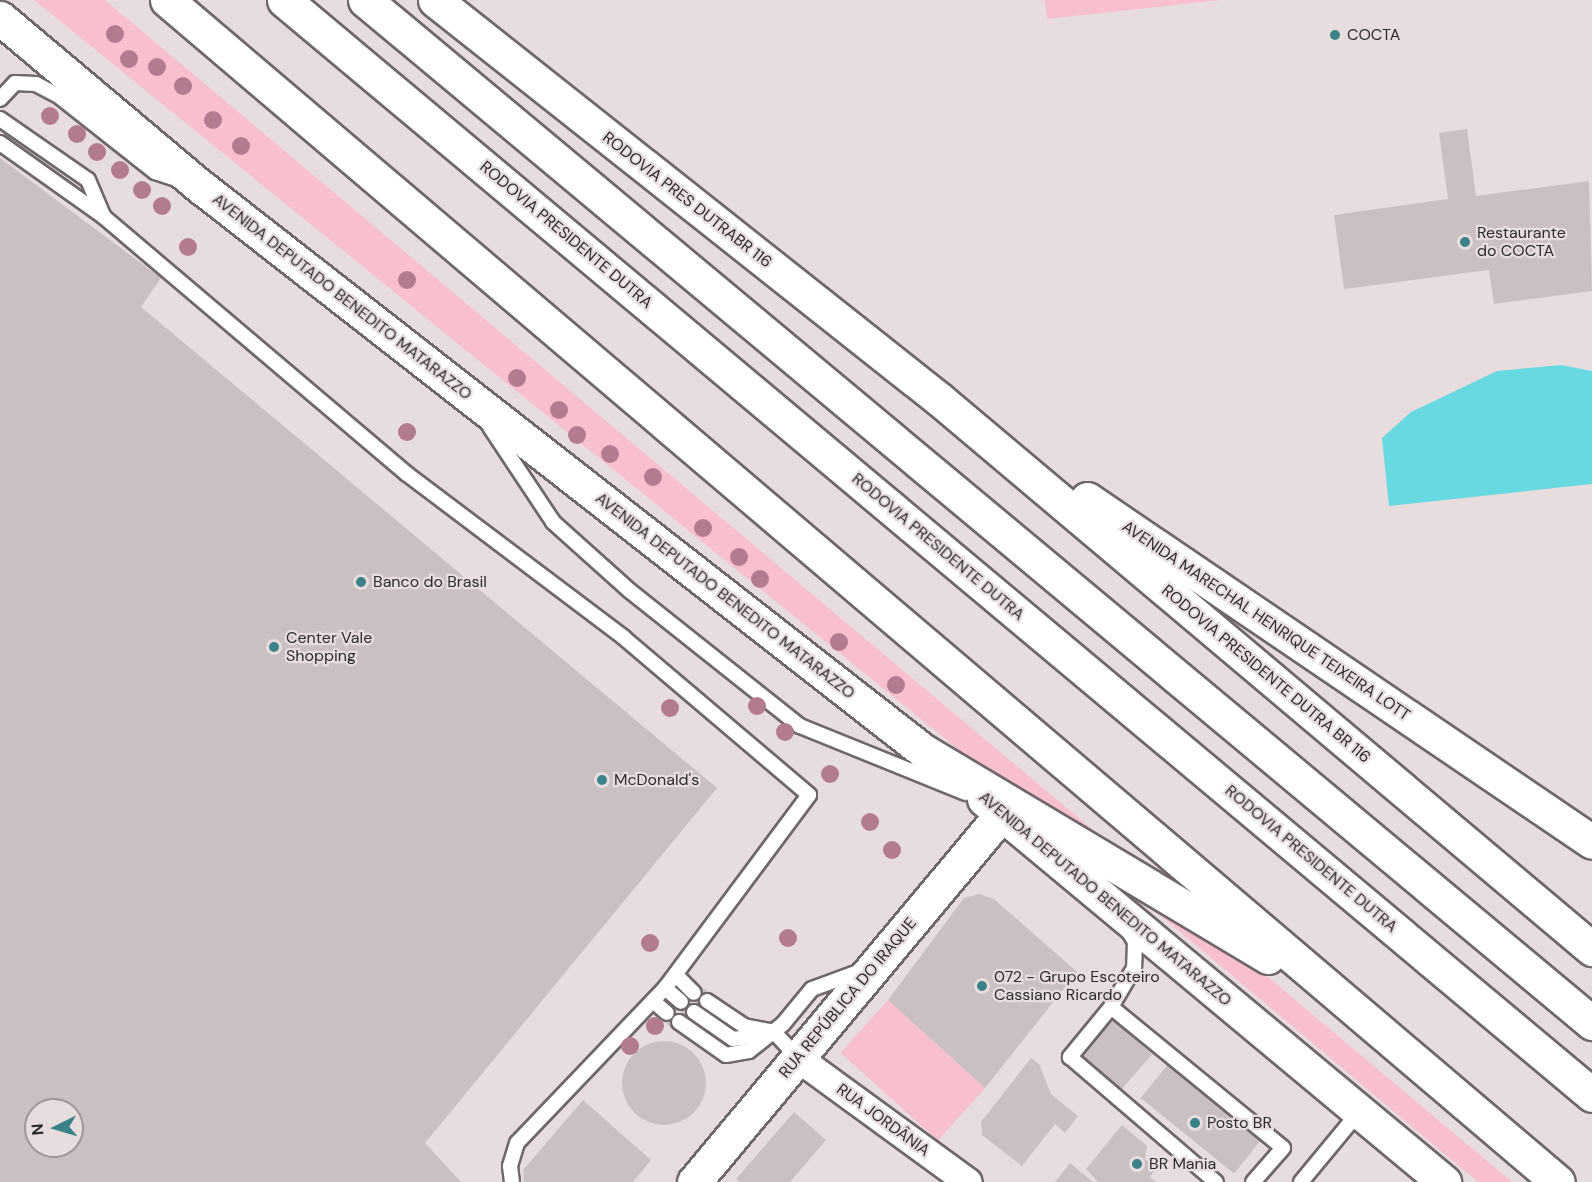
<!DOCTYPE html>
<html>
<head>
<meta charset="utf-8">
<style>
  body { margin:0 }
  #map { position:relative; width:1592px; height:1182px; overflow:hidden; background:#e7dddf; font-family:"DM Sans",sans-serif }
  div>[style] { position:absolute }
  .green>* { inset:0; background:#f8c0ce; transform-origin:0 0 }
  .water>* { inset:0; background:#68d8e1 }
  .building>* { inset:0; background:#cac0c2; transform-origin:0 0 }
  .round { border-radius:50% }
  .roads { filter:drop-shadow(2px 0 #706769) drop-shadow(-2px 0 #706769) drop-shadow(0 2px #706769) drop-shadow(0 -2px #706769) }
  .service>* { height:14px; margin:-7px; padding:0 7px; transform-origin:7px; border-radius:7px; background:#fff }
  .minor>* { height:27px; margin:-13.5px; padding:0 13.5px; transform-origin:13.5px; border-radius:13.5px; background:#fff }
  .tertiary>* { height:33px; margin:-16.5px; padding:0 16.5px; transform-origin:16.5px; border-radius:16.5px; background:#fff }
  .secondary>* { height:33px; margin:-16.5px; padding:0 16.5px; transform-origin:16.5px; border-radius:16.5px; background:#fff }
  .primary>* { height:33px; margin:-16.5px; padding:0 16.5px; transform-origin:16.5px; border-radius:16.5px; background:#fff }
  .motorway>* { height:33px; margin:-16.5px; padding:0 16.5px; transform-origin:16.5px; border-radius:16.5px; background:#fff }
  .trees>* { width:18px; height:18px; margin:-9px; border-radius:50%; background:#b37b8e }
  .dots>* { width:16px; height:16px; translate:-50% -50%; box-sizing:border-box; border:3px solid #e7dddf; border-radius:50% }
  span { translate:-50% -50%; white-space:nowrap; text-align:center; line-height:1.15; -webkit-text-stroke:4.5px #e7dddf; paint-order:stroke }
  .poi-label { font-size:16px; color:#2d2a2a }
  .left { translate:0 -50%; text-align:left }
  .street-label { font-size:16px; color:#2d2a2a }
  .north { position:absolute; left:24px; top:1098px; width:60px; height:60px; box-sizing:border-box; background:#e7dddf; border:2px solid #9d9597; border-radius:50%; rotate:265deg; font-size:16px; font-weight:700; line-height:24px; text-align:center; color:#2d2a2a }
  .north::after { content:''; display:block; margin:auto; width:21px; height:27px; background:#3a8288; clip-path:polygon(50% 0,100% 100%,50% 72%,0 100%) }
</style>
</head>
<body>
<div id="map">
  <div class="green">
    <div style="clip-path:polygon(34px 0,105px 0,1512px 1182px,1478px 1182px,1086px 853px)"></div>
    <div style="clip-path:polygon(1045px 0,1221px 0,1047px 19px)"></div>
    <div style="left:888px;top:1000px;width:131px;height:71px;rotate:42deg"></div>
  </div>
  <div class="water">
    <div style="clip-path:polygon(1561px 365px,1592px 371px,1592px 484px,1389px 506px,1382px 438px,1411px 412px,1497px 371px)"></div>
  </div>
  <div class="building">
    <div style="clip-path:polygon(1467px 129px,1476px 196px,1589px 181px,1592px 291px,1494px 304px,1489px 270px,1344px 289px,1334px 215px,1448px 199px,1439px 133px)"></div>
    <div style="clip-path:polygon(evenodd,0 158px,161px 278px,141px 307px,717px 788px,425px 1143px,461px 1182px,0 1182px,0 158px,36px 1110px,72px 1110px,72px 1146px,36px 1146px,36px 1110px)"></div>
    <div style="clip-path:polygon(979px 894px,994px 899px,1077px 972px,985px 1088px,888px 1000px,964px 898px)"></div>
    <div style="left:700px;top:986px;width:14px;height:16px;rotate:34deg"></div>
    <div style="left:685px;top:998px;width:16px;height:13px;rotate:40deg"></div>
    <div style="left:671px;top:1008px;width:14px;height:15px;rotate:39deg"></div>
    <div style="left:1100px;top:1009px;width:69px;height:48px;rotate:41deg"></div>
    <div class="round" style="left:622px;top:1041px;width:84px;height:84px"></div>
    <div style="clip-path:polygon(1031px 1058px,1039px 1064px,1051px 1094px,1078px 1116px,1065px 1133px,1055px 1124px,1022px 1166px,982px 1135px,981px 1122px)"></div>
    <div style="left:1169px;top:1063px;width:120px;height:45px;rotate:39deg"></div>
    <div style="clip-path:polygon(583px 1100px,651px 1160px,633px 1182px,524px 1182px,523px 1170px)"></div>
    <div style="clip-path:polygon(794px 1112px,826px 1140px,790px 1182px,740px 1182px,736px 1179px)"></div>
    <div style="clip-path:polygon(1122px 1125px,1147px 1146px,1145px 1159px,1156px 1168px,1150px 1177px,1156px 1182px,1098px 1182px,1086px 1169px)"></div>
    <div style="clip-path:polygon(1070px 1163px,1093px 1182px,1055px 1182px)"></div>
  </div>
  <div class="roads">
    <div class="service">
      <div style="left:0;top:99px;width:22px;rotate:-47deg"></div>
      <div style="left:15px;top:83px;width:21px;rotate:3deg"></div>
      <div style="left:36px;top:84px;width:27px;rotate:28deg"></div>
      <div style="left:60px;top:97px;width:121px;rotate:38.3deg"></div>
      <div style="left:155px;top:172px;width:22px;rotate:18deg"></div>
      <div style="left:0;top:119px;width:107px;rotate:34.7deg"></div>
      <div style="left:88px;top:180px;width:38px;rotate:67deg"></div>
      <div style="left:0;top:143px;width:128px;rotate:35.4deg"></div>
      <div style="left:104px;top:217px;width:397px;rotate:40.3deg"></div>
      <div style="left:407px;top:474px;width:271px;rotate:37deg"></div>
      <div style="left:623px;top:637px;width:244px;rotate:40.3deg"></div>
      <div style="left:809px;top:795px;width:241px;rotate:126.7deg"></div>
      <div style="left:665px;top:988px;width:214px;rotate:133.7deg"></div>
      <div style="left:517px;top:1143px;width:24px;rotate:107deg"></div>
      <div style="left:510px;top:1166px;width:16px;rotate:83deg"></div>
      <div style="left:490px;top:427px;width:114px;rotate:56.4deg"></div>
      <div style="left:553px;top:522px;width:103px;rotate:41.9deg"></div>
      <div style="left:630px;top:591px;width:217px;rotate:38.5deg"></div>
      <div style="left:800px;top:726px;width:179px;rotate:22deg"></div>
      <div style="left:1128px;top:930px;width:14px;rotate:60deg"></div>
      <div style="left:1135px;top:942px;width:26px;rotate:92deg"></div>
      <div style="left:1134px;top:968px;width:45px;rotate:120.5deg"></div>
      <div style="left:1111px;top:1007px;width:65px;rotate:129.4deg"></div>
      <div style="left:1070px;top:1057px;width:192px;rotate:40.6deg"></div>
      <div style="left:676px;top:975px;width:25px;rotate:45deg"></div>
      <div style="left:665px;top:988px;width:21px;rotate:41deg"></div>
      <div style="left:653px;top:1001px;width:18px;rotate:41deg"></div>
      <div style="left:707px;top:1001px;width:45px;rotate:34deg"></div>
      <div style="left:744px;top:1026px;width:31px;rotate:11deg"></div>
      <div style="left:774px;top:1032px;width:35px;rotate:47deg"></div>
      <div style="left:1111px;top:1007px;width:222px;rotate:39.3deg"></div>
      <div style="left:1283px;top:1148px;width:45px;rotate:131.4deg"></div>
      <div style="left:694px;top:1012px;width:47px;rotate:34.7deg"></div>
      <div style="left:733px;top:1039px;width:33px;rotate:-7deg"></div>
      <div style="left:679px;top:1022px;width:57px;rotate:35.1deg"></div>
      <div style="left:726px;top:1055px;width:23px;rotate:-10deg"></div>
      <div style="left:749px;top:1051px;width:43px;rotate:-38.5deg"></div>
      <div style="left:783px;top:1024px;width:45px;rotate:-50.4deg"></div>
      <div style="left:812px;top:989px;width:52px;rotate:-20.2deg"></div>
      <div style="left:1301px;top:1182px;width:91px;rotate:-50.4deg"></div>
    </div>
    <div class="minor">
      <div style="left:798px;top:1058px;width:210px;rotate:36.1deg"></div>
    </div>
    <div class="tertiary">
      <div style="left:694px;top:1182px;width:481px;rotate:-50.1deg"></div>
    </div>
    <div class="secondary">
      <div style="left:0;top:18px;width:263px;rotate:40.1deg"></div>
      <div style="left:201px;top:187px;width:943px;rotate:37.98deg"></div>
      <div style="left:984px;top:799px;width:599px;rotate:39.78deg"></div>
    </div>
    <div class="primary">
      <div style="left:167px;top:0;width:1825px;rotate:40.36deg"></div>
      <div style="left:435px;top:0;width:643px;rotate:38.37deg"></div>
      <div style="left:939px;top:399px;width:854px;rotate:40.11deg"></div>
      <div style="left:1087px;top:499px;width:610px;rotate:34.18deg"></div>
      <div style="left:922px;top:750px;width:403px;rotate:30.9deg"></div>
    </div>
    <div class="motorway">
      <div style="left:284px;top:0;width:1706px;rotate:39.93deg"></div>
      <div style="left:365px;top:0;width:1598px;rotate:39.82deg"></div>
    </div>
  </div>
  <div class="trees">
    <div style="left:115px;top:34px"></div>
    <div style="left:129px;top:59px"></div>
    <div style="left:157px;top:67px"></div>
    <div style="left:183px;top:86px"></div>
    <div style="left:50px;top:116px"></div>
    <div style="left:213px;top:120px"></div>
    <div style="left:77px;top:134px"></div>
    <div style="left:241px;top:146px"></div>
    <div style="left:97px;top:152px"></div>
    <div style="left:120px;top:170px"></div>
    <div style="left:142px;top:190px"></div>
    <div style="left:162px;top:206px"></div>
    <div style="left:188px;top:247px"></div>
    <div style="left:407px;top:280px"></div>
    <div style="left:517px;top:378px"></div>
    <div style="left:559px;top:410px"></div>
    <div style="left:407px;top:432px"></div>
    <div style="left:577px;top:435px"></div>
    <div style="left:610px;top:454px"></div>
    <div style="left:653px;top:477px"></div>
    <div style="left:703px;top:528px"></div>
    <div style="left:739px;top:557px"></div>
    <div style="left:760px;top:579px"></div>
    <div style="left:839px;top:642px"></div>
    <div style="left:896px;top:685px"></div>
    <div style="left:757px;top:706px"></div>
    <div style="left:670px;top:708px"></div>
    <div style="left:785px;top:732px"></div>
    <div style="left:830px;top:774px"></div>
    <div style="left:870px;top:822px"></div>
    <div style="left:892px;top:850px"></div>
    <div style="left:788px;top:938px"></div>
    <div style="left:650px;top:943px"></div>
    <div style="left:655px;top:1026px"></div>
    <div style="left:630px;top:1046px"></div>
  </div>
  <div class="dots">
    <div style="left:1335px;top:35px;background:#3a8288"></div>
    <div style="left:1465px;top:242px;background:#3a8288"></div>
    <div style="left:361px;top:582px;background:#3a8288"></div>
    <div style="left:274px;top:647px;background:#3a8288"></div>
    <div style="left:602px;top:780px;background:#3a8288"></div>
    <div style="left:982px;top:986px;background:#3a8288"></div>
    <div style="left:1195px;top:1123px;background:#3a8288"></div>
    <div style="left:1137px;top:1164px;background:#3a8288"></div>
  </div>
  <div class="poi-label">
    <span class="left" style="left:1347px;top:35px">COCTA</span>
    <span class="left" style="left:1477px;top:242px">Restaurante<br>do COCTA</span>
    <span class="left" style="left:373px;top:582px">Banco do Brasil</span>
    <span class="left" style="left:286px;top:647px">Center Vale<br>Shopping</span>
    <span class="left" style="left:614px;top:780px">McDonald's</span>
    <span class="left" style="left:994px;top:986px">072 - Grupo Escoteiro<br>Cassiano Ricardo</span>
    <span class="left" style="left:1207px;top:1123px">Posto BR</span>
    <span class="left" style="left:1149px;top:1164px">BR Mania</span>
  </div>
  <div class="street-label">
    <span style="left:687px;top:200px;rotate:38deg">RODOVIA PRES DUTRABR 116</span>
    <span style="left:566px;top:235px;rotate:40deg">RODOVIA PRESIDENTE DUTRA</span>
    <span style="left:342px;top:297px;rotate:38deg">AVENIDA DEPUTADO BENEDITO MATARAZZO</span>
    <span style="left:938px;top:547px;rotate:40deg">RODOVIA PRESIDENTE DUTRA</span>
    <span style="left:725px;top:596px;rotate:38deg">AVENIDA DEPUTADO BENEDITO MATARAZZO</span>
    <span style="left:1266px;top:621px;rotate:34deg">AVENIDA MARECHAL HENRIQUE TEIXEIRA LOTT</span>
    <span style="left:1266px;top:674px;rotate:40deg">RODOVIA PRESIDENTE DUTRA BR 116</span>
    <span style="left:1311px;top:859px;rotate:40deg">RODOVIA PRESIDENTE DUTRA</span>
    <span style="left:1105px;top:899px;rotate:40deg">AVENIDA DEPUTADO BENEDITO MATARAZZO</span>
    <span style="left:848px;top:998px;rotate:-50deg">RUA REPÚBLICA DO IRAQUE</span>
    <span style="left:883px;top:1120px;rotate:36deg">RUA JORDÂNIA</span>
  </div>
  <div class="north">N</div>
</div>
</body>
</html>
